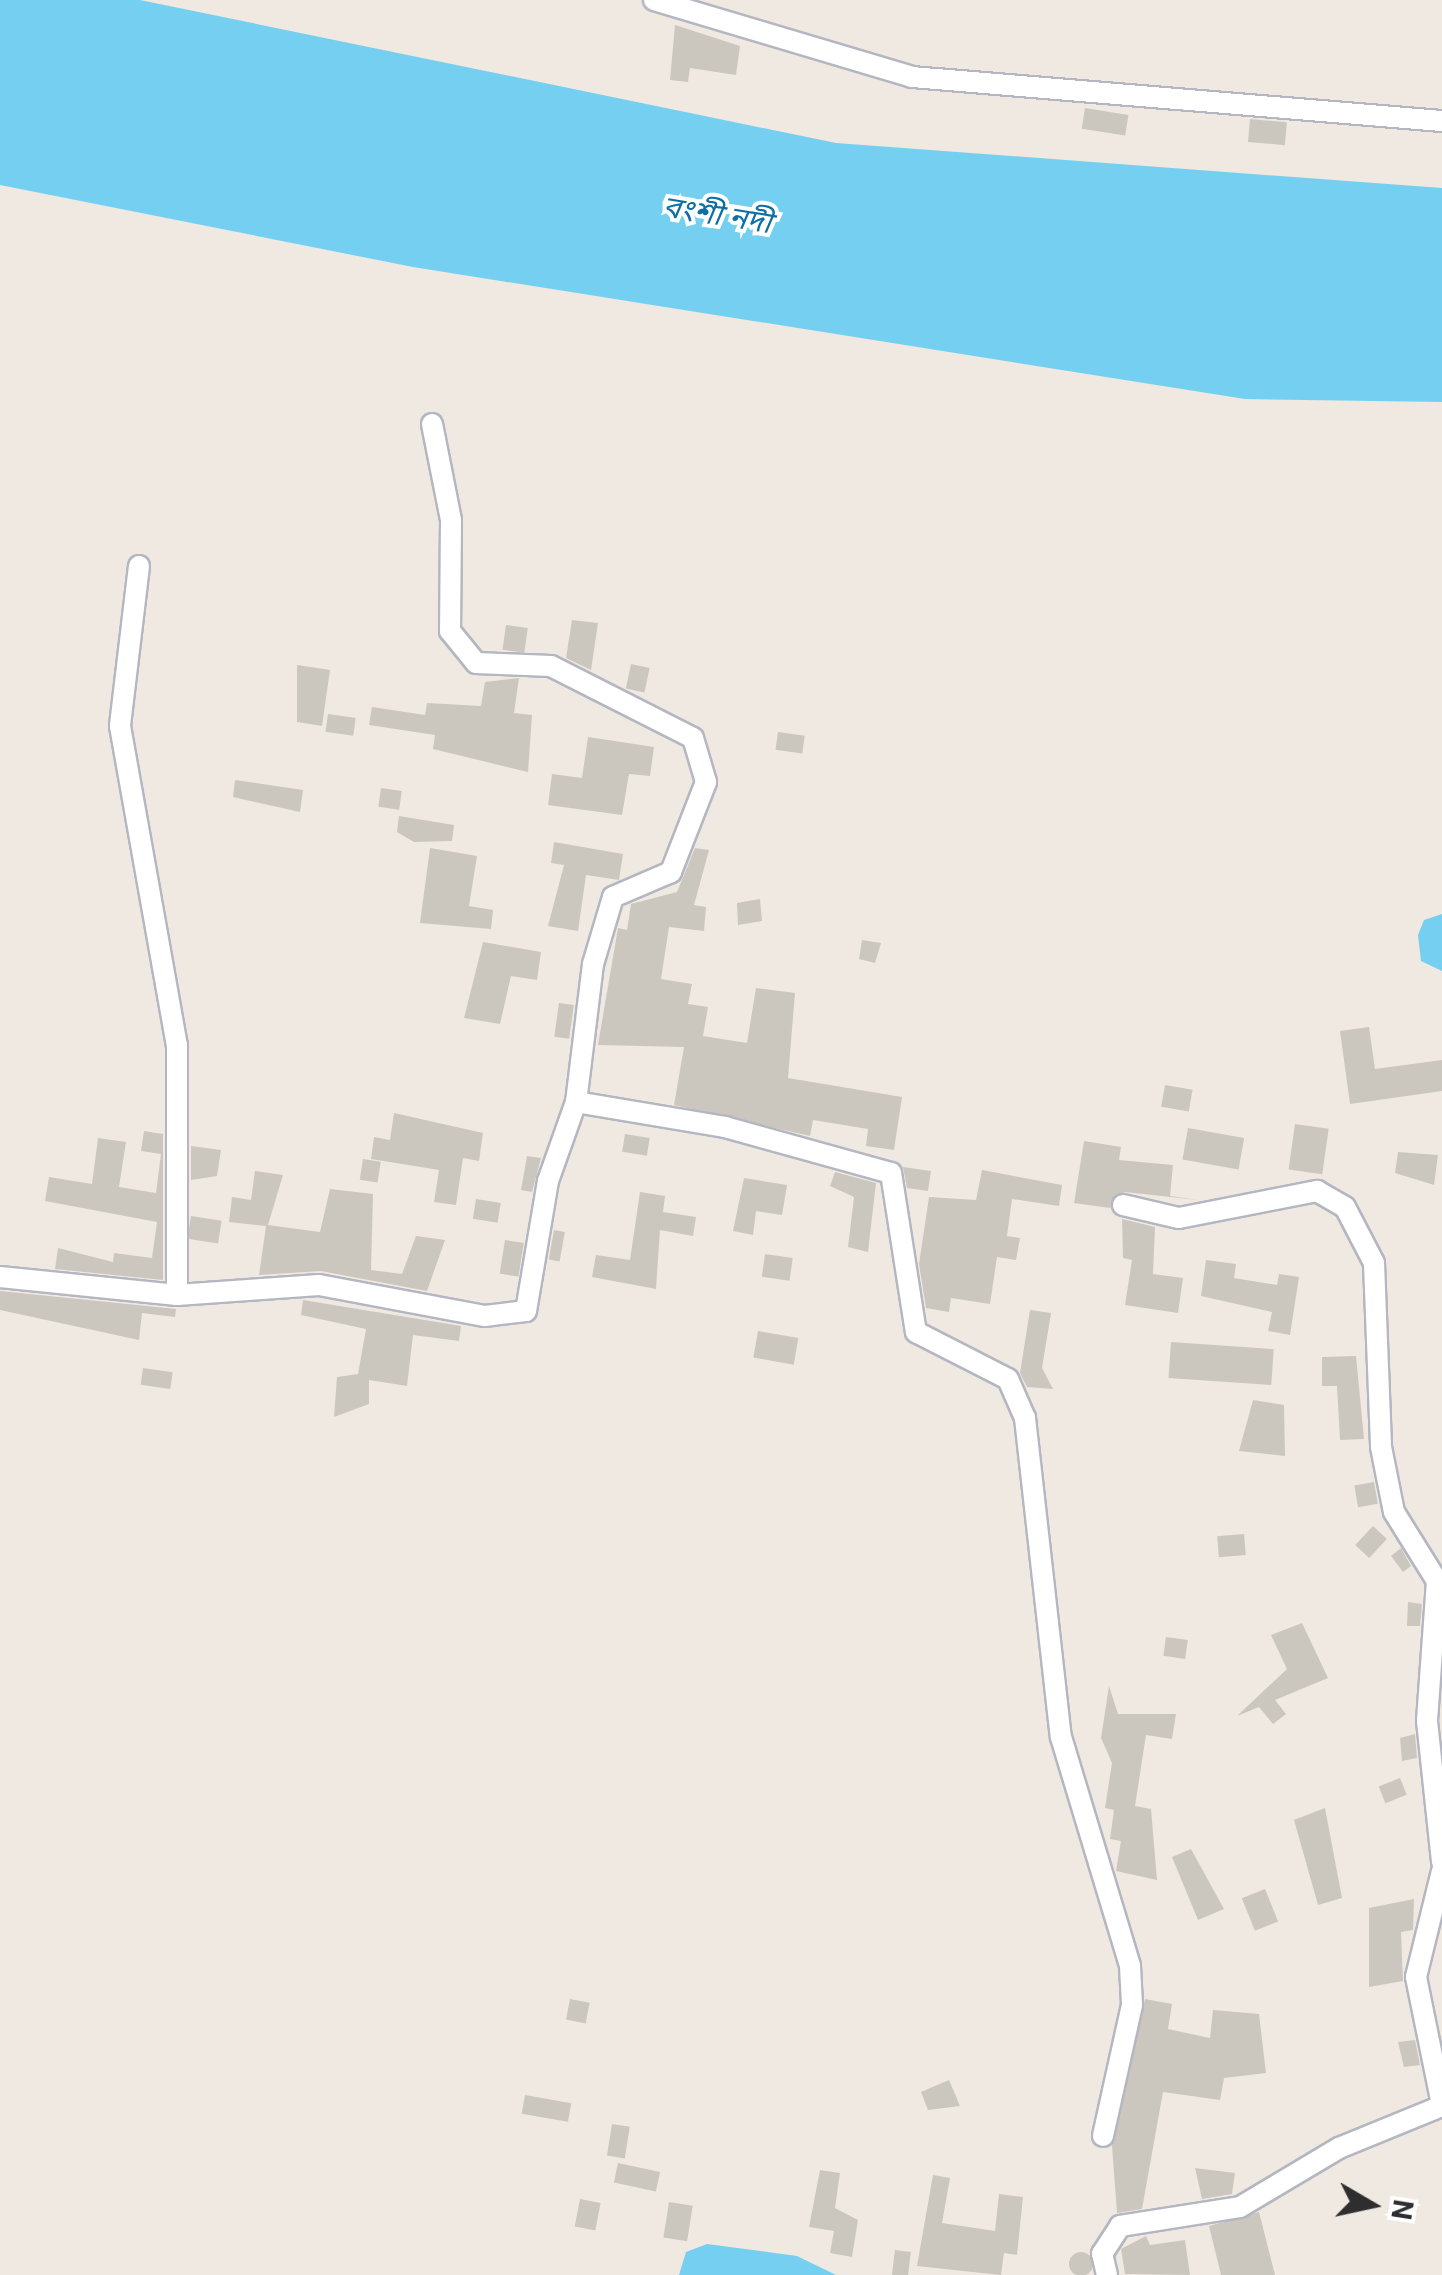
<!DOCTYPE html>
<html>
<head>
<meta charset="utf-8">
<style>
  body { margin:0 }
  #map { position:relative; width:1442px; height:2275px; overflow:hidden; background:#efe9e1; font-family:Roboto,"Noto Sans Bengali",sans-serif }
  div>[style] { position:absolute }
  .water>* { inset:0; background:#75cff0 }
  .building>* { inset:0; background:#cbc7bf; transform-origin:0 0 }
  .round { border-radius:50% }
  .roads { filter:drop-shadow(2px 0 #b4b7c1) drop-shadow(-2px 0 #b4b7c1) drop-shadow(0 2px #b4b7c1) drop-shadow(0 -2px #b4b7c1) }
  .minor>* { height:20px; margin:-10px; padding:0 10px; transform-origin:10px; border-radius:10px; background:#fff }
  span { translate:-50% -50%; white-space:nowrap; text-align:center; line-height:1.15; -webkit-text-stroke:8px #fff; paint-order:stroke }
  .water-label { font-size:30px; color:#0d6fa3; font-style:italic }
  .north { position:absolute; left:1322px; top:2155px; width:100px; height:100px; -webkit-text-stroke:8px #fff; paint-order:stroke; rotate:99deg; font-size:28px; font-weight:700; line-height:40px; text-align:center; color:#2e2e2e }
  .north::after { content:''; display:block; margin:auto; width:35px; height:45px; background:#2e2e2e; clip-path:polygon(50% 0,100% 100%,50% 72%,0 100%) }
</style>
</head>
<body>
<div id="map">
  <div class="water">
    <div style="clip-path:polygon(0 0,140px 0,836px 143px,1442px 188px,1442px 402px,1245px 399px,413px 267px,0 185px)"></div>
    <div style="clip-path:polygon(1442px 914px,1442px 971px,1421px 961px,1418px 935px,1424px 920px)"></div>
    <div style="clip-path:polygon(707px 2244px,797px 2256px,836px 2275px,679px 2275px,686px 2252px)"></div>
  </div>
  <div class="building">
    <div style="clip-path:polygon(675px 25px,740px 46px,736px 75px,690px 68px,688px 82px,670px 80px)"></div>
    <div style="left:1085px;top:108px;width:44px;height:21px;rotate:9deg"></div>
    <div style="left:1250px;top:119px;width:37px;height:23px;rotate:5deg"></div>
    <div style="clip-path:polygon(572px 620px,598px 623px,591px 670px,566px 658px)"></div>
    <div style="left:506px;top:625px;width:22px;height:25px;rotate:8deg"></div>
    <div style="left:631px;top:664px;width:19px;height:25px;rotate:12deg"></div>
    <div style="clip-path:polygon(297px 665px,330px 670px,322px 726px,297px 722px)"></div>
    <div style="clip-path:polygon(519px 678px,514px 713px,532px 715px,528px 772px,433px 749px,435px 735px,369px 725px,372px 707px,425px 715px,427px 703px,481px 706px,485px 682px)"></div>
    <div style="left:328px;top:714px;width:28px;height:18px;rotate:8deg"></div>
    <div style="left:778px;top:732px;width:27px;height:18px;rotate:8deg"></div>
    <div style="clip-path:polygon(588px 737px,654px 747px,650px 776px,629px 774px,622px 815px,548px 805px,552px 774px,582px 778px)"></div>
    <div style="clip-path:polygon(235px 780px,303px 790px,300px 812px,233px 797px)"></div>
    <div style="left:381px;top:788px;width:21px;height:19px;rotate:8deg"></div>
    <div style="clip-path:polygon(399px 816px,454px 825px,452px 841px,414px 842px,397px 832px)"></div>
    <div style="clip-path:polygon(554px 842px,623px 854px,619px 880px,586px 875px,578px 931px,548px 926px,564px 865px,551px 863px)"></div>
    <div style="clip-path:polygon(430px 848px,477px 856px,469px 906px,493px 910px,491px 929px,420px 923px)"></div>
    <div style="clip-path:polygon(695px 848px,709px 850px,694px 905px,706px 907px,704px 931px,669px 927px,661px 979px,692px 984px,688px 1004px,708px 1007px,703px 1036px,747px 1043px,756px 988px,795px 993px,788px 1078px,902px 1097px,894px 1150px,866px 1146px,868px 1129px,813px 1120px,810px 1136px,674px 1105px,684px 1047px,598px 1045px,618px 928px,627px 930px,631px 904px,677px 892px)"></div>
    <div style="clip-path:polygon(760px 899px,762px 921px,738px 925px,737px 903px)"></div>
    <div style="clip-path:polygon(862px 940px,881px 943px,875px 963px,859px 959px)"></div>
    <div style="clip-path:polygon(483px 942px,541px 952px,537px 980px,511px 976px,500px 1024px,464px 1018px)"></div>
    <div style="left:559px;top:1003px;width:15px;height:34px;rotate:8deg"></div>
    <div style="clip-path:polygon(1369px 1027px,1375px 1069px,1442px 1060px,1442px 1091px,1350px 1104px,1340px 1031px)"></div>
    <div style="left:1165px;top:1085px;width:28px;height:22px;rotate:10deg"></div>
    <div style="clip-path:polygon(394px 1113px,483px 1133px,479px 1161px,463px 1158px,456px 1205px,434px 1202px,439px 1170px,371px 1159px,374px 1137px,390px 1140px)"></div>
    <div style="left:1295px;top:1124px;width:34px;height:46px;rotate:8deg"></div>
    <div style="left:1188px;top:1128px;width:57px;height:32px;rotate:10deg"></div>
    <div style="clip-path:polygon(144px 1131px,163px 1134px,163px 1280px,55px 1269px,58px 1248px,113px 1262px,114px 1253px,152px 1258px,157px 1222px,45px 1201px,49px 1177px,92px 1184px,98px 1138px,126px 1142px,119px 1187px,156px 1193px,161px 1154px,141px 1151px)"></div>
    <div style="left:625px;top:1134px;width:25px;height:18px;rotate:9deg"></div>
    <div style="clip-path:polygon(1084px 1141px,1121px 1147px,1119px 1160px,1173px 1165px,1170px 1196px,1198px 1200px,1125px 1192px,1110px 1208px,1074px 1203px)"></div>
    <div style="clip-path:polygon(191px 1146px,221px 1150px,217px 1176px,191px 1180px)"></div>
    <div style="clip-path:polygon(1398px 1152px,1438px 1155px,1434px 1185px,1395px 1173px)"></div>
    <div style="clip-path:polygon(527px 1156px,541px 1158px,532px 1192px,521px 1190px)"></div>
    <div style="left:363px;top:1159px;width:18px;height:21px;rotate:9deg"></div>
    <div style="clip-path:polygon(903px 1167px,931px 1171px,928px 1191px,907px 1188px)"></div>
    <div style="clip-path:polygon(982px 1170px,1062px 1185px,1059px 1206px,1012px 1199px,1007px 1236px,1020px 1238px,1016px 1260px,997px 1257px,990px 1304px,951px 1298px,949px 1312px,926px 1308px,919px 1264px,929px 1197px,976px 1200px)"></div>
    <div style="clip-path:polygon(255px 1171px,283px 1175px,268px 1225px,320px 1232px,330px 1189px,373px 1194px,371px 1270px,402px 1274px,416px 1236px,445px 1240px,427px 1291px,321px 1271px,259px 1275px,266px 1226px,229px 1222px,232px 1197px,251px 1200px)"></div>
    <div style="clip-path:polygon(835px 1172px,876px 1183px,868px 1252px,848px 1247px,854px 1197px,830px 1186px)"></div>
    <div style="clip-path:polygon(744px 1178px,787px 1185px,782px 1215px,756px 1211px,753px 1235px,733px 1231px)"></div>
    <div style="clip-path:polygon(640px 1192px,665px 1196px,663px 1212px,696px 1217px,693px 1236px,660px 1230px,656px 1289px,592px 1277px,596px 1255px,630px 1260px)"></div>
    <div style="left:476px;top:1199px;width:25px;height:20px;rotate:9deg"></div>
    <div style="left:191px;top:1216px;width:31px;height:23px;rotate:9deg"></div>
    <div style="clip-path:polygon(1122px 1219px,1155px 1227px,1153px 1274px,1183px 1278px,1178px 1313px,1125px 1305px,1132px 1260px,1123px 1258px)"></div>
    <div style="left:554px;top:1230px;width:11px;height:30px;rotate:10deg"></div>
    <div style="left:505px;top:1240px;width:19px;height:34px;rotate:9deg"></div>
    <div style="left:765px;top:1254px;width:28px;height:23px;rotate:8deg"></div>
    <div style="clip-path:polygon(1206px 1260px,1236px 1264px,1234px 1278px,1277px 1285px,1279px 1274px,1299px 1277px,1290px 1335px,1268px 1331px,1272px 1312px,1201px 1296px)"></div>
    <div style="clip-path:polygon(0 1291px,176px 1309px,175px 1317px,142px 1313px,139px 1340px,0 1310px)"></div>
    <div style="clip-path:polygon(303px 1300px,461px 1326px,459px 1341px,413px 1335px,407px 1386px,369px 1380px,369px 1404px,334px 1417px,337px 1377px,358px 1374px,366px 1329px,301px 1315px)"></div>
    <div style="clip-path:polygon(1030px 1310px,1051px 1313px,1042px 1368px,1053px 1389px,1027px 1387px,1020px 1373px)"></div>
    <div style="left:758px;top:1331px;width:41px;height:27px;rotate:10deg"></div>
    <div style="left:1171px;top:1342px;width:103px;height:36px;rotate:4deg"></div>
    <div style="clip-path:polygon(1356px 1356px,1364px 1439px,1340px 1440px,1337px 1386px,1322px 1386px,1322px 1357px)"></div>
    <div style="left:143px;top:1368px;width:30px;height:17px;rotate:8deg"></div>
    <div style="clip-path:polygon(1253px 1400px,1284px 1405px,1285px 1456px,1239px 1451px)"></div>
    <div style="left:1374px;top:1482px;width:22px;height:20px;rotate:80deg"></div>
    <div style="left:1373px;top:1526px;width:19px;height:26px;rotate:43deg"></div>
    <div style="left:1244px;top:1534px;width:21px;height:27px;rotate:85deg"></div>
    <div style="clip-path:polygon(1401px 1548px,1411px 1566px,1403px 1572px,1391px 1556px)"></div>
    <div style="clip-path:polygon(1408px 1602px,1422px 1604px,1420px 1626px,1407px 1626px)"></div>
    <div style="clip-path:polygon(1302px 1623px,1328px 1678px,1275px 1700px,1286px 1714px,1273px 1724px,1259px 1707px,1237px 1716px,1287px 1669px,1271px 1635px)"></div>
    <div style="left:1166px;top:1637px;width:22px;height:19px;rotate:8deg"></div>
    <div style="clip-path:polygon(1109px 1686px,1118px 1714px,1176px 1714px,1172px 1739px,1146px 1735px,1135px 1806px,1151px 1809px,1157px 1880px,1116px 1871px,1121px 1841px,1110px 1839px,1114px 1810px,1105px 1808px,1112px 1763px,1101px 1738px)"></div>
    <div style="clip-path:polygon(1415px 1734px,1417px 1758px,1402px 1761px,1400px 1738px)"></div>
    <div style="left:1400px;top:1778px;width:18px;height:23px;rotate:68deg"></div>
    <div style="clip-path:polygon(1325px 1808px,1342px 1898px,1318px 1905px,1294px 1820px)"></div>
    <div style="clip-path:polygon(1191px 1849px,1224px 1909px,1198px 1920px,1172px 1857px)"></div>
    <div style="left:1265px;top:1889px;width:35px;height:25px;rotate:68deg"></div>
    <div style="clip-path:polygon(1414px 1899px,1413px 1930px,1401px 1932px,1403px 1981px,1369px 1987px,1369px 1908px)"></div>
    <div style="left:570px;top:1999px;width:20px;height:21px;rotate:11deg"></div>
    <div style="clip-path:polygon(1145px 1999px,1172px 2004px,1168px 2029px,1210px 2038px,1213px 2010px,1259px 2014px,1266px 2073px,1224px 2078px,1220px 2100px,1163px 2092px,1142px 2209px,1117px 2213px,1112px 2146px)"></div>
    <div style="clip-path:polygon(1415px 2040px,1420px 2065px,1404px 2067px,1398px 2042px)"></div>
    <div style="clip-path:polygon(949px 2080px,960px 2106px,928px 2110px,921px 2092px)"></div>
    <div style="left:525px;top:2095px;width:47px;height:19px;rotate:10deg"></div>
    <div style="left:612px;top:2124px;width:18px;height:32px;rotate:9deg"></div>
    <div style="left:618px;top:2163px;width:43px;height:20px;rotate:12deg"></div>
    <div style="clip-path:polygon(1195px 2168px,1235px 2173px,1232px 2194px,1202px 2199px)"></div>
    <div style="clip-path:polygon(820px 2170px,840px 2173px,835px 2208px,858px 2220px,852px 2257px,830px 2253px,834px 2231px,809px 2227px)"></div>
    <div style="clip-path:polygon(933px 2175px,950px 2178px,942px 2223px,995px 2231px,999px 2194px,1023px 2197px,1017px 2255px,1004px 2253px,1001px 2275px,917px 2266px)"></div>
    <div style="left:580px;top:2199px;width:21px;height:28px;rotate:11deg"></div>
    <div style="left:669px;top:2202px;width:24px;height:36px;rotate:9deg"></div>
    <div style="clip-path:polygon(1259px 2212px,1275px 2275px,1221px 2275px,1209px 2226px)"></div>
    <div style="clip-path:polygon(1146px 2236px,1150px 2245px,1185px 2240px,1190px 2275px,1125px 2274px,1121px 2249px)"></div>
    <div style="left:895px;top:2250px;width:16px;height:25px;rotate:7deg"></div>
    <div class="round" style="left:1069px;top:2252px;width:24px;height:24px"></div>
  </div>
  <div class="roads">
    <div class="minor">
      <div style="left:654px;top:0;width:269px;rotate:16.6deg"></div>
      <div style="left:912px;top:77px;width:532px;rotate:4.75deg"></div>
      <div style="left:432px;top:424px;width:98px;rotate:78.8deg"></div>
      <div style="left:451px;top:520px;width:111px;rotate:90.5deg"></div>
      <div style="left:450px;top:631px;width:41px;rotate:50.9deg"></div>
      <div style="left:476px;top:663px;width:75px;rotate:2.3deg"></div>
      <div style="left:551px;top:666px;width:159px;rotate:26.9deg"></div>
      <div style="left:693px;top:738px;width:46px;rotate:73.5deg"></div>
      <div style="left:706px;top:782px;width:97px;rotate:111.3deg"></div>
      <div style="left:671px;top:872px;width:63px;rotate:156.7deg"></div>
      <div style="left:613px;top:897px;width:70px;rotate:106.6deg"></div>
      <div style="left:593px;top:964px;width:139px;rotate:97deg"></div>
      <div style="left:139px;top:566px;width:161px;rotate:96.8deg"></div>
      <div style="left:120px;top:726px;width:324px;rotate:79.9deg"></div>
      <div style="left:177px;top:1045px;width:250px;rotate:90deg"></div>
      <div style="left:1123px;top:1205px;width:57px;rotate:13.1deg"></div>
      <div style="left:1179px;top:1218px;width:141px;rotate:-11.1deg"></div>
      <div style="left:1317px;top:1191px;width:32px;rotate:30deg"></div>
      <div style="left:1345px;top:1207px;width:63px;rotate:62.6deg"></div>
      <div style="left:1374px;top:1263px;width:184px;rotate:87.8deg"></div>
      <div style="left:1381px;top:1447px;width:66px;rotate:78.7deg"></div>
      <div style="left:1394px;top:1512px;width:81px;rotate:58.1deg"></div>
      <div style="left:1437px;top:1581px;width:140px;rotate:94.1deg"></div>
      <div style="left:1427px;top:1721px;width:142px;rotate:83.9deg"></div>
      <div style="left:0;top:1277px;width:178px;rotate:5.8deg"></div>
      <div style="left:177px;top:1295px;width:142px;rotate:-4deg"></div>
      <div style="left:319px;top:1285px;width:169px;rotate:10.6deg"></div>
      <div style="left:485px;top:1316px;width:41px;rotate:-7deg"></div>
      <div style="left:526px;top:1311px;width:132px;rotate:-80.4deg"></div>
      <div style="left:548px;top:1181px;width:84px;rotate:-70.5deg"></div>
      <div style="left:576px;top:1102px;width:151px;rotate:9.5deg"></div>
      <div style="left:725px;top:1127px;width:172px;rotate:15.5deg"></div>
      <div style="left:891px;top:1173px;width:161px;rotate:81.1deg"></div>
      <div style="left:916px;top:1332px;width:103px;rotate:27.1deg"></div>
      <div style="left:1008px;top:1379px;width:43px;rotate:66.4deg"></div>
      <div style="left:1025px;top:1418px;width:321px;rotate:83.6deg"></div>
      <div style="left:1061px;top:1737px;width:239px;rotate:73.2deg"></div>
      <div style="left:1130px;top:1966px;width:39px;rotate:87deg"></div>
      <div style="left:1132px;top:2005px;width:134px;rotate:102.5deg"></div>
      <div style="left:1442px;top:1871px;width:109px;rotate:103.8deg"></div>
      <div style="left:1416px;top:1977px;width:131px;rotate:78.5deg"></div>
      <div style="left:1107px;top:2275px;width:22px;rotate:-103deg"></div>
      <div style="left:1102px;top:2254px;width:33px;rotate:-57deg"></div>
      <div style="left:1120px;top:2226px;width:121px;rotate:-9deg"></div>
      <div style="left:1240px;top:2207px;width:115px;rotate:-30.8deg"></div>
      <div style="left:1339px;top:2148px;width:111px;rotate:-22.2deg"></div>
    </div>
  </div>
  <div class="water-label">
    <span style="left:717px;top:215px;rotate:9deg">বংশী নদী</span>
  </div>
  <div class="north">N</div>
</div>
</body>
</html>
